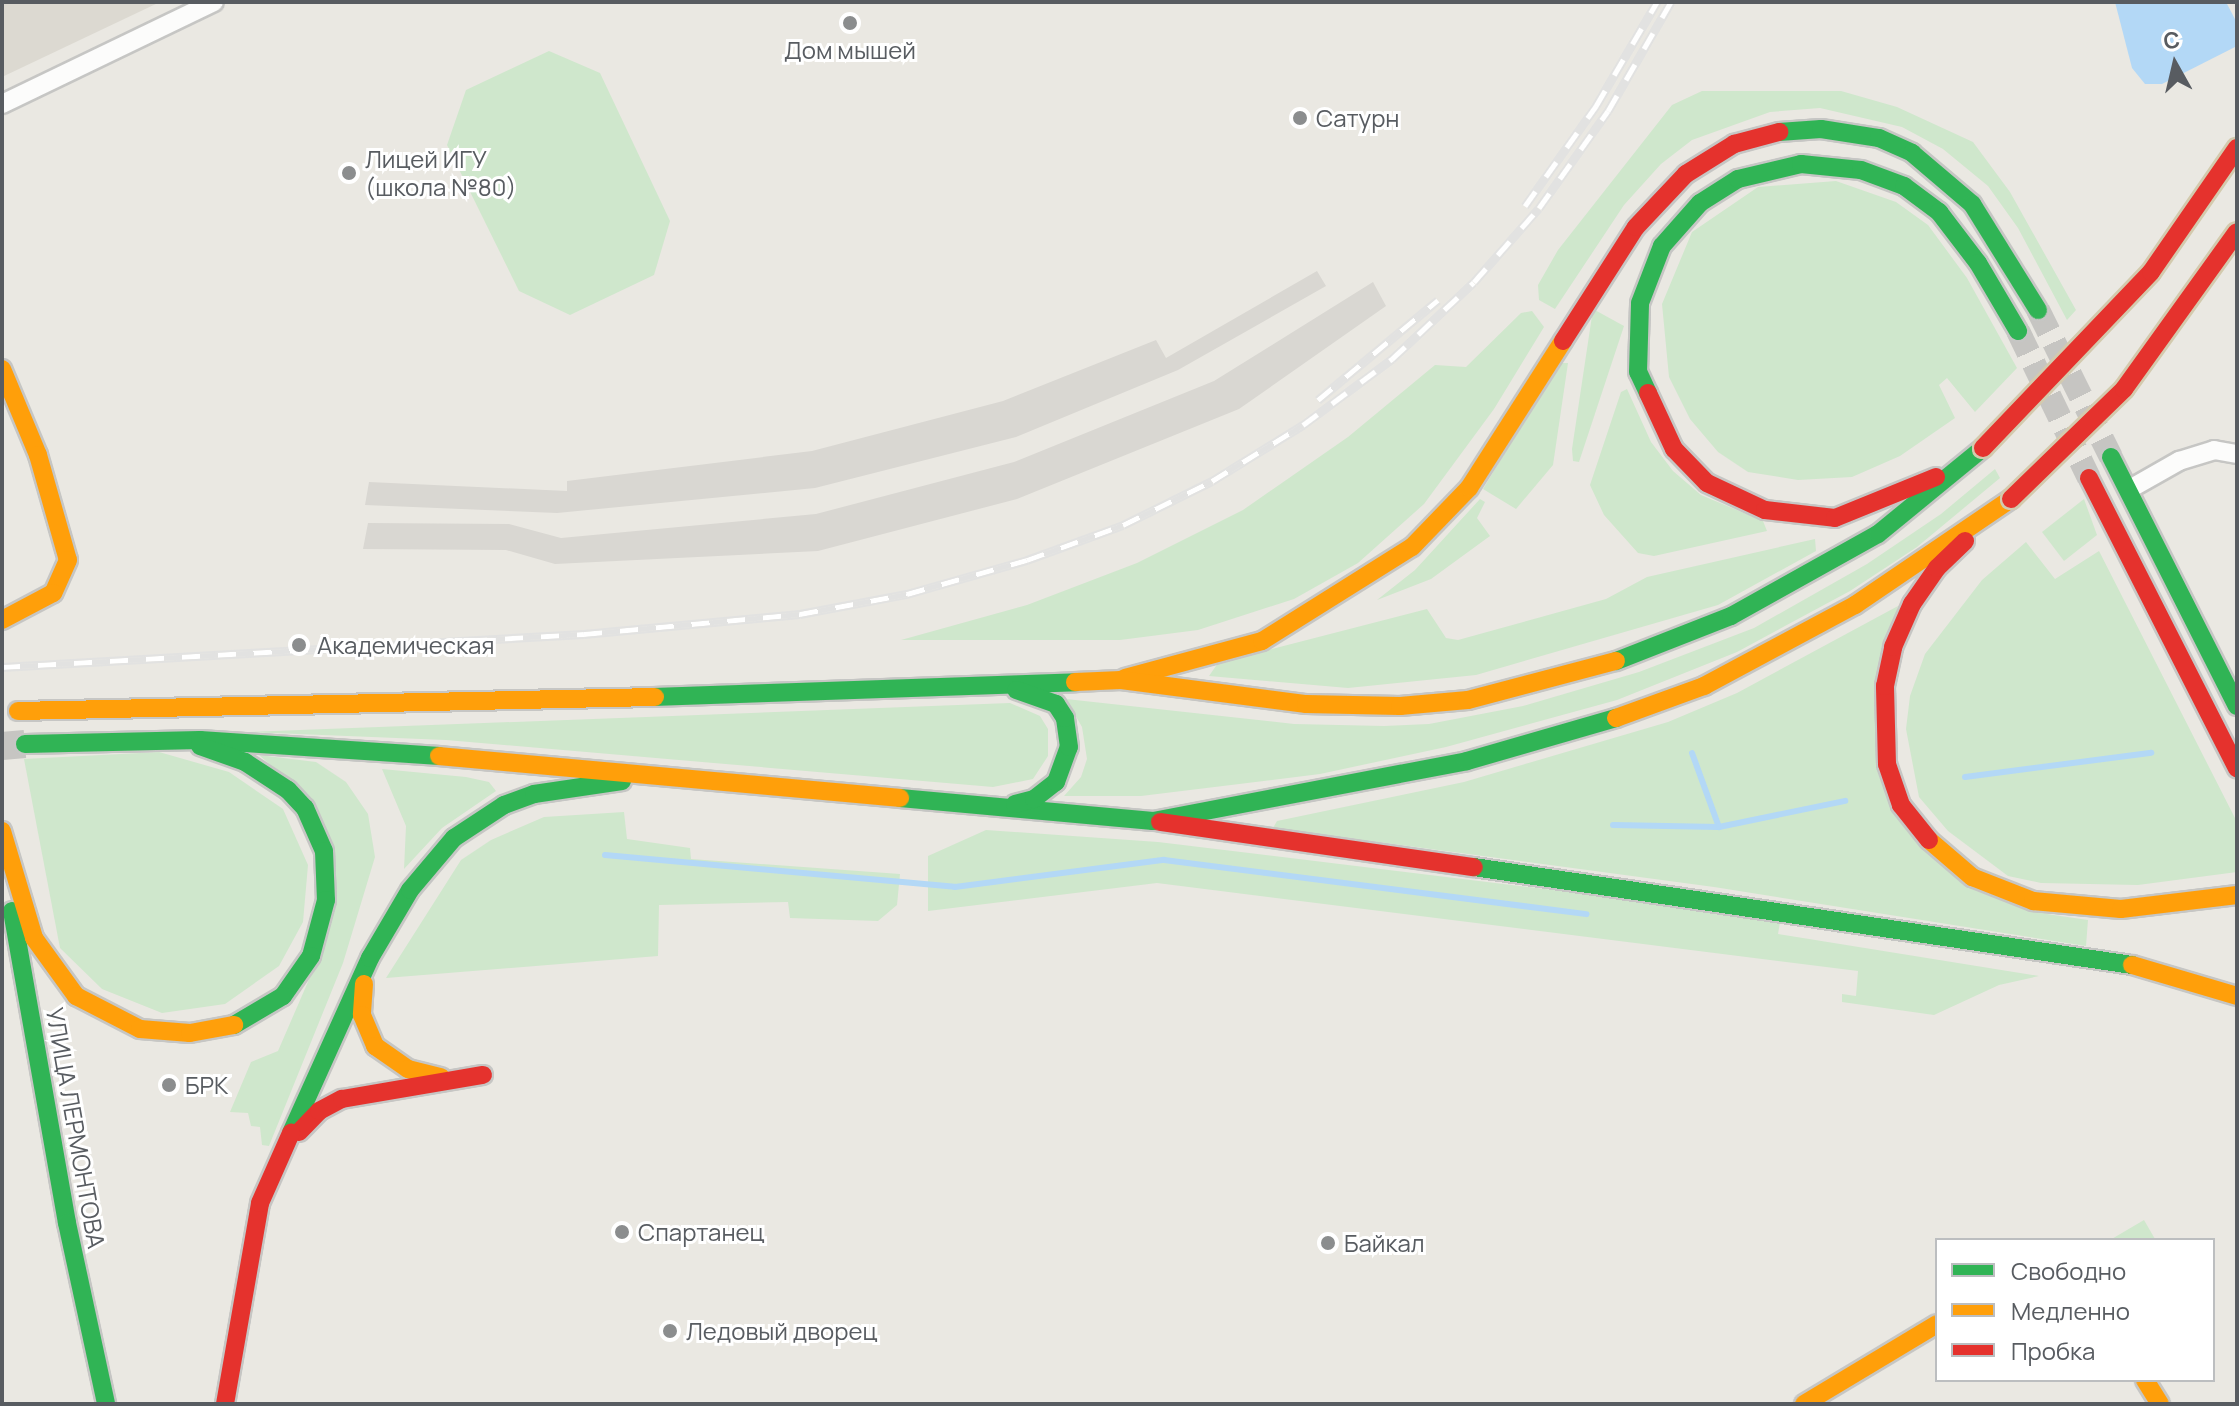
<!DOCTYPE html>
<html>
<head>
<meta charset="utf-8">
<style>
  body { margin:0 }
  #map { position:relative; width:2239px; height:1406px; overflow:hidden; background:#eae8e2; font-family:Manrope,sans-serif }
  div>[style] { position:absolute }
  .industrial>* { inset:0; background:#d9d7d2 }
  .education>* { inset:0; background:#dcd9d1 }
  .green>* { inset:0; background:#cfe7cc }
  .water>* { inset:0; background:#b3d8f6 }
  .stream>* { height:6px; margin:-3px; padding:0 3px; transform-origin:3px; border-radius:3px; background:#b3d8f6 }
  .secondary-tunnel>* { height:24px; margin-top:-12px; transform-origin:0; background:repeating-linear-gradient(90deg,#c6c5c2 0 24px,transparent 0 36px) }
  .primary-tunnel>* { height:28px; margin-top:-14px; transform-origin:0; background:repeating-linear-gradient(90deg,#c6c5c2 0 28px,transparent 0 42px) }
  .roads { filter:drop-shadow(2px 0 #c6c6c4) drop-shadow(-2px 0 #c6c6c4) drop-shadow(0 2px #c6c6c4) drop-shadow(0 -2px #c6c6c4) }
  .street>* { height:18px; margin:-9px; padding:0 9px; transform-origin:9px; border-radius:9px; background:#fcfcfb }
  .fast>* { height:18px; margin:-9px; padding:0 9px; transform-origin:9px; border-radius:9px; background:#30b455 }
  .slow>* { height:18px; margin:-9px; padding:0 9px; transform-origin:9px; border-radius:9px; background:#ff9f0a }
  .jam>* { height:18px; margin:-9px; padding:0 9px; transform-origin:9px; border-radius:9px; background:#e5322d }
  .rail>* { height:9px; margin-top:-4.5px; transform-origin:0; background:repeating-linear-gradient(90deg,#fff 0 18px,#e2e2e1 0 36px); box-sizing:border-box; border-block:2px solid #e2e2e1 }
  .bridges { filter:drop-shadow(2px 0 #d3caae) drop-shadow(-2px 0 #d3caae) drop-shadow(0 2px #d3caae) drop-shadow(0 -2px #d3caae) }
  .jam-bridge>* { height:18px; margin:-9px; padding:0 9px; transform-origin:9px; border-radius:9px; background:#e5322d }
  .dots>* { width:22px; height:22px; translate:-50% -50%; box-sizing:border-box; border:4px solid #fff; border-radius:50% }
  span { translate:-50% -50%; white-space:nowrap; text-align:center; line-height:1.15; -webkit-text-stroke:6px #fff; paint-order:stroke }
  .poi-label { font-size:24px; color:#585c61 }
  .left { translate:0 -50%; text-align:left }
  .street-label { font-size:24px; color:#585c61 }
  .frame { position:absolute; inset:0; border:4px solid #585c61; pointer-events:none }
  .legend { position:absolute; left:1935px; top:1238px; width:280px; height:144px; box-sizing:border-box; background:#fff; border:2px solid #bcbec0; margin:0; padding:10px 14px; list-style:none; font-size:24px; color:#585c61 }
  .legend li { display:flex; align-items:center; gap:16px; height:40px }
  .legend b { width:40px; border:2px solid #bcbec0 }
  .north { position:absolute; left:2135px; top:24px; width:80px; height:80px; -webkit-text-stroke:6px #fff; paint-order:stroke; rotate:352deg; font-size:22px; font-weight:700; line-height:32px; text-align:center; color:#585c61 }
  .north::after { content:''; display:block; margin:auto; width:28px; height:36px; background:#585c61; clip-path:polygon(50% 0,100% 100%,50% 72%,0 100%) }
</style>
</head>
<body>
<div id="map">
  <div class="industrial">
    <div style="clip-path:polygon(1317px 271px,1326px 286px,1178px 370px,1016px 437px,815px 488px,557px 513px,365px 505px,369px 482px,567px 491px,567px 481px,812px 451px,1003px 401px,1156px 340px,1166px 358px)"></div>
    <div style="clip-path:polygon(1373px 282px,1386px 306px,1239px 409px,1017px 499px,818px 551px,555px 564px,506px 550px,363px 549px,368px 523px,509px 524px,561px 538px,816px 514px,1014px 462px,1214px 381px)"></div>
  </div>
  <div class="education">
    <div style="clip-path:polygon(2px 2px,160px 2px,2px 77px)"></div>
  </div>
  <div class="green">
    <div style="clip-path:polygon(549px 51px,600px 73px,670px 221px,654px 275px,570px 315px,519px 291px,447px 145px,466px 90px)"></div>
    <div style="clip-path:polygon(1702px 91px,1841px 91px,1897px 107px,1973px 142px,2010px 192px,2076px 310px,2067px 320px,2018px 228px,1988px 186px,1943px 149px,1902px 127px,1820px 108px,1770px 112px,1692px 140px,1661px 164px,1624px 205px,1555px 309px,1539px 300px,1538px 285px,1558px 250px,1672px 105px)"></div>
    <div style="clip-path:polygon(1836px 181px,1896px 202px,1928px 225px,1967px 278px,2017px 368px,1975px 412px,1947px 378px,1939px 385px,1955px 418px,1900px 456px,1852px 477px,1798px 480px,1748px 472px,1718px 452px,1690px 419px,1669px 377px,1662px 304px,1692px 232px,1758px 187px)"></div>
    <div style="clip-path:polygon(1593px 309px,1624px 326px,1579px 462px,1573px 461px,1572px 449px)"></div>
    <div style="clip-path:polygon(1532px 311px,1544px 327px,1494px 409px,1424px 504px,1358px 563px,1294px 599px,1198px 630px,1120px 640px,901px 640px,1027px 605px,1137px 563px,1243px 510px,1348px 437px,1435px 365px,1466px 367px,1521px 313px)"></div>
    <div style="clip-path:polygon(1559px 363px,1568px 363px,1553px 465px,1516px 509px,1483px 489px)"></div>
    <div style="clip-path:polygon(1627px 389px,1651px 442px,1673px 471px,1701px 495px,1763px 521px,1767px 531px,1654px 556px,1638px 553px,1604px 515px,1590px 485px,1621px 392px)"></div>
    <div style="clip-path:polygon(1995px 469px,2000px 478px,1917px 547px,1850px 591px,1737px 652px,1617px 700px,1446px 747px,1320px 774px,1141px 796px,1064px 796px,1081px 777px,1087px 759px,1082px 727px,1066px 699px,1294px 724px,1384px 726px,1429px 724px,1523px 706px,1639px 672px,1754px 628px,1867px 564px,1941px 514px)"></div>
    <div style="clip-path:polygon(1480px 499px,1485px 502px,1477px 518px,1490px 536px,1431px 579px,1377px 600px,1415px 570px)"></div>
    <div style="clip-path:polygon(2084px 499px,2097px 535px,2064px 561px,2042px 532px)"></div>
    <div style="clip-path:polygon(1815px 539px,1816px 551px,1718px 605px,1476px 675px,1348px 688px,1209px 676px,1218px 663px,1427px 609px,1446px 638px,1458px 640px,1606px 599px,1647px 577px)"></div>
    <div style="clip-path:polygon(2026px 542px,2055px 579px,2099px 551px,2237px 822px,2237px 872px,2138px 885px,2041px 883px,2008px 876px,1948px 831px,1919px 797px,1906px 729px,1910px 696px,1925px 654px,1982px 580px)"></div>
    <div style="clip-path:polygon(1898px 606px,1880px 679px,1916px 841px,1955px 877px,2047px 914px,2088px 920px,2086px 946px,1714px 887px,1273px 828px,1277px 821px,1464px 782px,1668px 722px,1737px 693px)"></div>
    <div style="clip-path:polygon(1010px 703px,1040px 716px,1048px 729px,1048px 756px,1033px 779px,993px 787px,446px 740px,250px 732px)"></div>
    <div style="clip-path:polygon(159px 752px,229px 772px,283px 809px,308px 865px,303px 922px,279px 966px,225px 1004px,162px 1013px,102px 989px,60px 948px,24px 759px)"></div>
    <div style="clip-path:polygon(259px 755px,316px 762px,346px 782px,368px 814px,375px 857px,343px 963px,269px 1146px,262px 1145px,260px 1127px,251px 1126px,248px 1113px,230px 1112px,251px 1062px,278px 1051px,320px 954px,315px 804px)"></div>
    <div style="clip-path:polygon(382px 769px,466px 777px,489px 782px,496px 791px,442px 828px,404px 869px,406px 826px)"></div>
    <div style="clip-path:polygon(624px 812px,627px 839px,690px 848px,691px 859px,900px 874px,897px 905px,878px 921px,790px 918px,788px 902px,659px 905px,658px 956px,386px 978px,461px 860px,491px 840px,544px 817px)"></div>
    <div style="clip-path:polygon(986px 830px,1158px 842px,1594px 895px,1780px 922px,1778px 934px,2039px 976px,1999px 985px,1934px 1015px,1842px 1002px,1842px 994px,1856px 996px,1858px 971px,1157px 883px,928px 911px,928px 856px)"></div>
    <div style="clip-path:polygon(2144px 1220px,2155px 1239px,2110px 1240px)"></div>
  </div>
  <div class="water">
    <div style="clip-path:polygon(2115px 2px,2226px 2px,2237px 23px,2237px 46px,2162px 84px,2145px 84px,2132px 68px)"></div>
  </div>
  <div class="stream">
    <div style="left:1692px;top:753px;width:79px;rotate:70deg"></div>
    <div style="left:1965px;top:777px;width:188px;rotate:-7.4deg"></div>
    <div style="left:1613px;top:825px;width:106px;rotate:1.1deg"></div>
    <div style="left:1719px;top:827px;width:129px;rotate:-11.7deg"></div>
    <div style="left:605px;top:855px;width:351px;rotate:5.2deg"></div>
    <div style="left:955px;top:887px;width:211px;rotate:-7.4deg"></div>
    <div style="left:1164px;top:860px;width:426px;rotate:7.3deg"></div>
  </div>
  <div class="secondary-tunnel">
    <div style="left:2038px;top:310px;width:164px;rotate:63.6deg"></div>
    <div style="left:2018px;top:331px;width:163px;rotate:64.2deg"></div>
  </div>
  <div class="primary-tunnel">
    <div style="left:2px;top:746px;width:23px;rotate:-5deg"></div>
  </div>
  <div class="roads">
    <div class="street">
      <div style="left:2px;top:104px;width:235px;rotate:-25.7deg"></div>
      <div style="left:2128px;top:490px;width:59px;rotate:-29.6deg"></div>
      <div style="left:2179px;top:461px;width:37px;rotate:-17deg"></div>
      <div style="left:2214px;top:450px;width:23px;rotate:10deg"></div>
    </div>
    <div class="fast">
      <div style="left:1779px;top:132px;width:42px;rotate:-4.1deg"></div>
      <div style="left:1821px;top:129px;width:59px;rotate:8.8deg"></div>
      <div style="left:1879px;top:138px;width:36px;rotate:24deg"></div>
      <div style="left:1912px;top:153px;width:79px;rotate:40.4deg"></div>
      <div style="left:1972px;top:204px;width:125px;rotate:58.1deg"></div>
      <div style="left:1648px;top:393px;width:23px;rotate:-115deg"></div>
      <div style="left:1638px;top:372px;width:69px;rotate:-88.3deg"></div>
      <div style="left:1640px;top:303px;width:61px;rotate:-68.9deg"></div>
      <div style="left:1662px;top:246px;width:57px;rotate:-48.5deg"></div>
      <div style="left:1700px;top:203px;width:45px;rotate:-32.3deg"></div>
      <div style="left:1738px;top:179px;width:65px;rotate:-13.4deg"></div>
      <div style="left:1801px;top:164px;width:60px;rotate:5.7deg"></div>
      <div style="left:1861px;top:170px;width:46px;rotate:20.4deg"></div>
      <div style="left:1904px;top:186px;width:44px;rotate:36.6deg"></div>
      <div style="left:1939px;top:212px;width:64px;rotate:52.6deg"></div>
      <div style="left:1978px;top:263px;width:79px;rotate:59.5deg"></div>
      <div style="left:2111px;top:457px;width:279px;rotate:63.2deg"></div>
      <div style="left:1616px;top:661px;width:123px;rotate:-21.4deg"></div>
      <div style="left:1731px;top:616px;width:168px;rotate:-29.2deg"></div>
      <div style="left:1878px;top:534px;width:136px;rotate:-39.3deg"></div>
      <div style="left:655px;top:697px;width:420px;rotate:-2deg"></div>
      <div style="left:25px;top:744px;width:175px;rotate:-1.3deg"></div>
      <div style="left:200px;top:740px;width:240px;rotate:3.8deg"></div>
      <div style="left:200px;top:746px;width:48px;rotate:19.6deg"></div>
      <div style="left:245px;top:762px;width:51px;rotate:33.1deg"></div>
      <div style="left:288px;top:790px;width:25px;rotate:47deg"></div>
      <div style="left:305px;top:808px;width:47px;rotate:66.2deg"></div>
      <div style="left:324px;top:851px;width:49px;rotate:87.7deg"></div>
      <div style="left:326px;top:900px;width:58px;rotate:105deg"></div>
      <div style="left:311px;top:956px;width:49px;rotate:125deg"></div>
      <div style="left:283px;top:996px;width:57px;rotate:149.4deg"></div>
      <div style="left:900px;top:798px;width:254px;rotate:5.2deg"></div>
      <div style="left:1153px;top:821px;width:320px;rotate:-10.8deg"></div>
      <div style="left:1467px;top:761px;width:155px;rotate:-16.1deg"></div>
      <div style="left:1015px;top:804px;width:20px;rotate:-15deg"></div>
      <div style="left:1034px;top:799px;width:28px;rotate:-38deg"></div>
      <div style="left:1056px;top:782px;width:37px;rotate:-70deg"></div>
      <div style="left:1069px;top:747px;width:29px;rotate:-98deg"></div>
      <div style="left:1065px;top:718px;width:17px;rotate:-123deg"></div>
      <div style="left:1056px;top:704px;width:42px;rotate:-160.7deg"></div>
      <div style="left:1474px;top:867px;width:665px;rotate:8.47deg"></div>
      <div style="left:12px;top:911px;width:317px;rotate:80deg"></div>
      <div style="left:67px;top:1223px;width:185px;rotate:77.8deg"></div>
      <div style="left:291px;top:1133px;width:192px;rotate:-65.7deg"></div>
      <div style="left:370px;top:958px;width:79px;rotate:-59.5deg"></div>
      <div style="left:410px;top:890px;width:68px;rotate:-49.8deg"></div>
      <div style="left:454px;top:838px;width:60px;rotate:-33.4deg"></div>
      <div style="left:504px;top:805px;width:32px;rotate:-20deg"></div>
      <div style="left:534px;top:794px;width:89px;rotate:-8.4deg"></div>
    </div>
    <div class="slow">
      <div style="left:2px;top:369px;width:93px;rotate:67.3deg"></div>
      <div style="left:38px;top:455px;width:109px;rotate:74.1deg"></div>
      <div style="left:68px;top:560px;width:36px;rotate:114deg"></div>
      <div style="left:53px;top:593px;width:58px;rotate:152.1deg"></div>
      <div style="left:1125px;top:678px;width:142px;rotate:-15.1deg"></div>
      <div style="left:1262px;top:641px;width:177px;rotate:-32.1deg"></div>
      <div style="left:1412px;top:547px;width:82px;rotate:-46deg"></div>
      <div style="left:1469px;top:488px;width:174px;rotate:-57.4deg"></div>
      <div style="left:1075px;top:682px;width:46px;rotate:-2.5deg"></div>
      <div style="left:1121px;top:680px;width:187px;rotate:7.4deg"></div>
      <div style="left:1306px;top:704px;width:94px;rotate:1.2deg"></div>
      <div style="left:1400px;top:706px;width:68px;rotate:-5deg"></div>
      <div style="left:1468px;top:700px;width:153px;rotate:-14.8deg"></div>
      <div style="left:18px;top:711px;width:637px;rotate:-1.26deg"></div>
      <div style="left:1616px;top:718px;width:94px;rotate:-20deg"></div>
      <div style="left:1704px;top:686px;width:171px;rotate:-28.2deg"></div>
      <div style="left:1855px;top:605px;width:189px;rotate:-34.2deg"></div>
      <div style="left:439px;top:756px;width:463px;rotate:5.2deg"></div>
      <div style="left:2px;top:831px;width:112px;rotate:73.3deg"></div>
      <div style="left:34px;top:938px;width:72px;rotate:54.1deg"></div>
      <div style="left:76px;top:996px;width:72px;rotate:27.3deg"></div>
      <div style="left:140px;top:1029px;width:50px;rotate:4.6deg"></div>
      <div style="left:190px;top:1033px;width:45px;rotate:-10.3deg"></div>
      <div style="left:1929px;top:840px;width:57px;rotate:40.7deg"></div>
      <div style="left:1972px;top:877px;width:66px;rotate:21.5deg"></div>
      <div style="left:2033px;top:901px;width:88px;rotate:5.2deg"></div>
      <div style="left:2121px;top:909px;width:117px;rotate:-6.9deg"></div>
      <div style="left:2132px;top:965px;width:109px;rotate:16.4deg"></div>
      <div style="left:364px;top:984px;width:31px;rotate:94deg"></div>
      <div style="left:362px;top:1015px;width:34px;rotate:67deg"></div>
      <div style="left:375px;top:1046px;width:40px;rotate:34.9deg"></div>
      <div style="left:408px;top:1069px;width:34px;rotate:14deg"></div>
      <div style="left:2145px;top:1380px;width:28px;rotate:58deg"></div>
      <div style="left:1804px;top:1404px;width:155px;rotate:-31deg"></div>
    </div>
    <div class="jam">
      <div style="left:1563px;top:341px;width:135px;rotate:-57.4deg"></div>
      <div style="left:1636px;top:227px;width:73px;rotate:-46.7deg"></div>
      <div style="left:1686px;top:174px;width:57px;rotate:-32deg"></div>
      <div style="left:1734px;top:144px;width:47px;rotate:-14.9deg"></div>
      <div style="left:1648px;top:393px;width:62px;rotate:65.1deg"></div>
      <div style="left:1674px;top:449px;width:47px;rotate:45.9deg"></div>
      <div style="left:1707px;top:483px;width:64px;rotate:25deg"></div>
      <div style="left:1765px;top:510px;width:70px;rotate:6.5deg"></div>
      <div style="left:1835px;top:518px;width:109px;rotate:-22.1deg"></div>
      <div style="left:2089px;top:478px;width:326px;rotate:63deg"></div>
      <div style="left:1160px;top:822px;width:317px;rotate:8.2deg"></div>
      <div style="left:1929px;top:840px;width:45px;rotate:-128.7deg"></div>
      <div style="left:1901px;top:805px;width:43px;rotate:-108.9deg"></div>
      <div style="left:1887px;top:764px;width:78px;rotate:-91.5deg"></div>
      <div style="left:1885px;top:686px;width:40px;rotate:-78deg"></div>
      <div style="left:1893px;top:647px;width:47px;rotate:-66.2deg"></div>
      <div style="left:1912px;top:604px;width:44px;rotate:-55.2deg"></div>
      <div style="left:1937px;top:568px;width:39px;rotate:-44deg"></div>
      <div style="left:299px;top:1132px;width:29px;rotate:-46deg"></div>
      <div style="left:319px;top:1111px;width:26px;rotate:-28deg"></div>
      <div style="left:342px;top:1099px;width:143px;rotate:-9.7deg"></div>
      <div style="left:225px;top:1404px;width:204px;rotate:-80.1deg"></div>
      <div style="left:260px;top:1203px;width:77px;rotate:-66.1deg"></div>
    </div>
  </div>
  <div class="rail">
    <div style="left:1525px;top:206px;width:123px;rotate:-54.6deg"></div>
    <div style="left:1596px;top:106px;width:121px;rotate:-59.6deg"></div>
    <div style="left:1318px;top:400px;width:156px;rotate:-39.8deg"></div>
    <div style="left:2px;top:667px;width:583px;rotate:-3.25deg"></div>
    <div style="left:584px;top:634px;width:217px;rotate:-5.3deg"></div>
    <div style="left:800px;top:614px;width:109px;rotate:-10.6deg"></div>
    <div style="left:907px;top:594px;width:125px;rotate:-15.8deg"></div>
    <div style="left:1027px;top:560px;width:102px;rotate:-20deg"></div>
    <div style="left:1123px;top:525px;width:99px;rotate:-26.3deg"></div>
    <div style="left:1212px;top:481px;width:107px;rotate:-31.6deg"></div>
    <div style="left:1303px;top:425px;width:111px;rotate:-36.6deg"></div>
    <div style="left:1392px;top:359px;width:112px;rotate:-43.2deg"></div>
    <div style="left:1474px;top:282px;width:98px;rotate:-48.7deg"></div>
    <div style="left:1539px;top:208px;width:119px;rotate:-54.6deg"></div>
    <div style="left:1608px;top:111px;width:126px;rotate:-60deg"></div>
  </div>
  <div class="bridges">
    <div class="jam-bridge">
      <div style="left:1983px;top:448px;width:243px;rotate:-46.3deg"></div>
      <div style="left:2151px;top:272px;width:151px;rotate:-55.3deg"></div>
      <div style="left:2011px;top:499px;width:158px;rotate:-44.2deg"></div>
      <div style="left:2124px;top:389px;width:193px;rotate:-54.3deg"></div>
    </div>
  </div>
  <div class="dots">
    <div style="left:850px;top:23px;background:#8b8d8e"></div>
    <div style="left:1300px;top:118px;background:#8b8d8e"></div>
    <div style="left:349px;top:173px;background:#8b8d8e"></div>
    <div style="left:299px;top:645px;background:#8b8d8e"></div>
    <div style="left:169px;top:1085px;background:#8b8d8e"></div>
    <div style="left:622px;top:1232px;background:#8b8d8e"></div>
    <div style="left:1328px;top:1243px;background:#8b8d8e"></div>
    <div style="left:670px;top:1331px;background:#8b8d8e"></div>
  </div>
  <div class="poi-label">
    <span style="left:850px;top:50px">Дом мышей</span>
    <span class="left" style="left:1316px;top:118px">Сатурн</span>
    <span class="left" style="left:365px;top:173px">Лицей ИГУ<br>(школа №80)</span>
    <span class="left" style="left:317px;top:645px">Академическая</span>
    <span class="left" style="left:185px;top:1085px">БРК</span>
    <span class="left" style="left:638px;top:1232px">Спартанец</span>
    <span class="left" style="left:1344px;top:1243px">Байкал</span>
    <span class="left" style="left:686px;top:1331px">Ледовый дворец</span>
  </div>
  <div class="street-label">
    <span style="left:76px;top:1128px;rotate:80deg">УЛИЦА ЛЕРМОНТОВА</span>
  </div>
  <div class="frame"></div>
  <ul class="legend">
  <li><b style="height:10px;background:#30b455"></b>Свободно</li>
  <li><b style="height:10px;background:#ff9f0a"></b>Медленно</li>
  <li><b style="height:10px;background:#e5322d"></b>Пробка</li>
  </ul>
  <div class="north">С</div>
</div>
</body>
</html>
